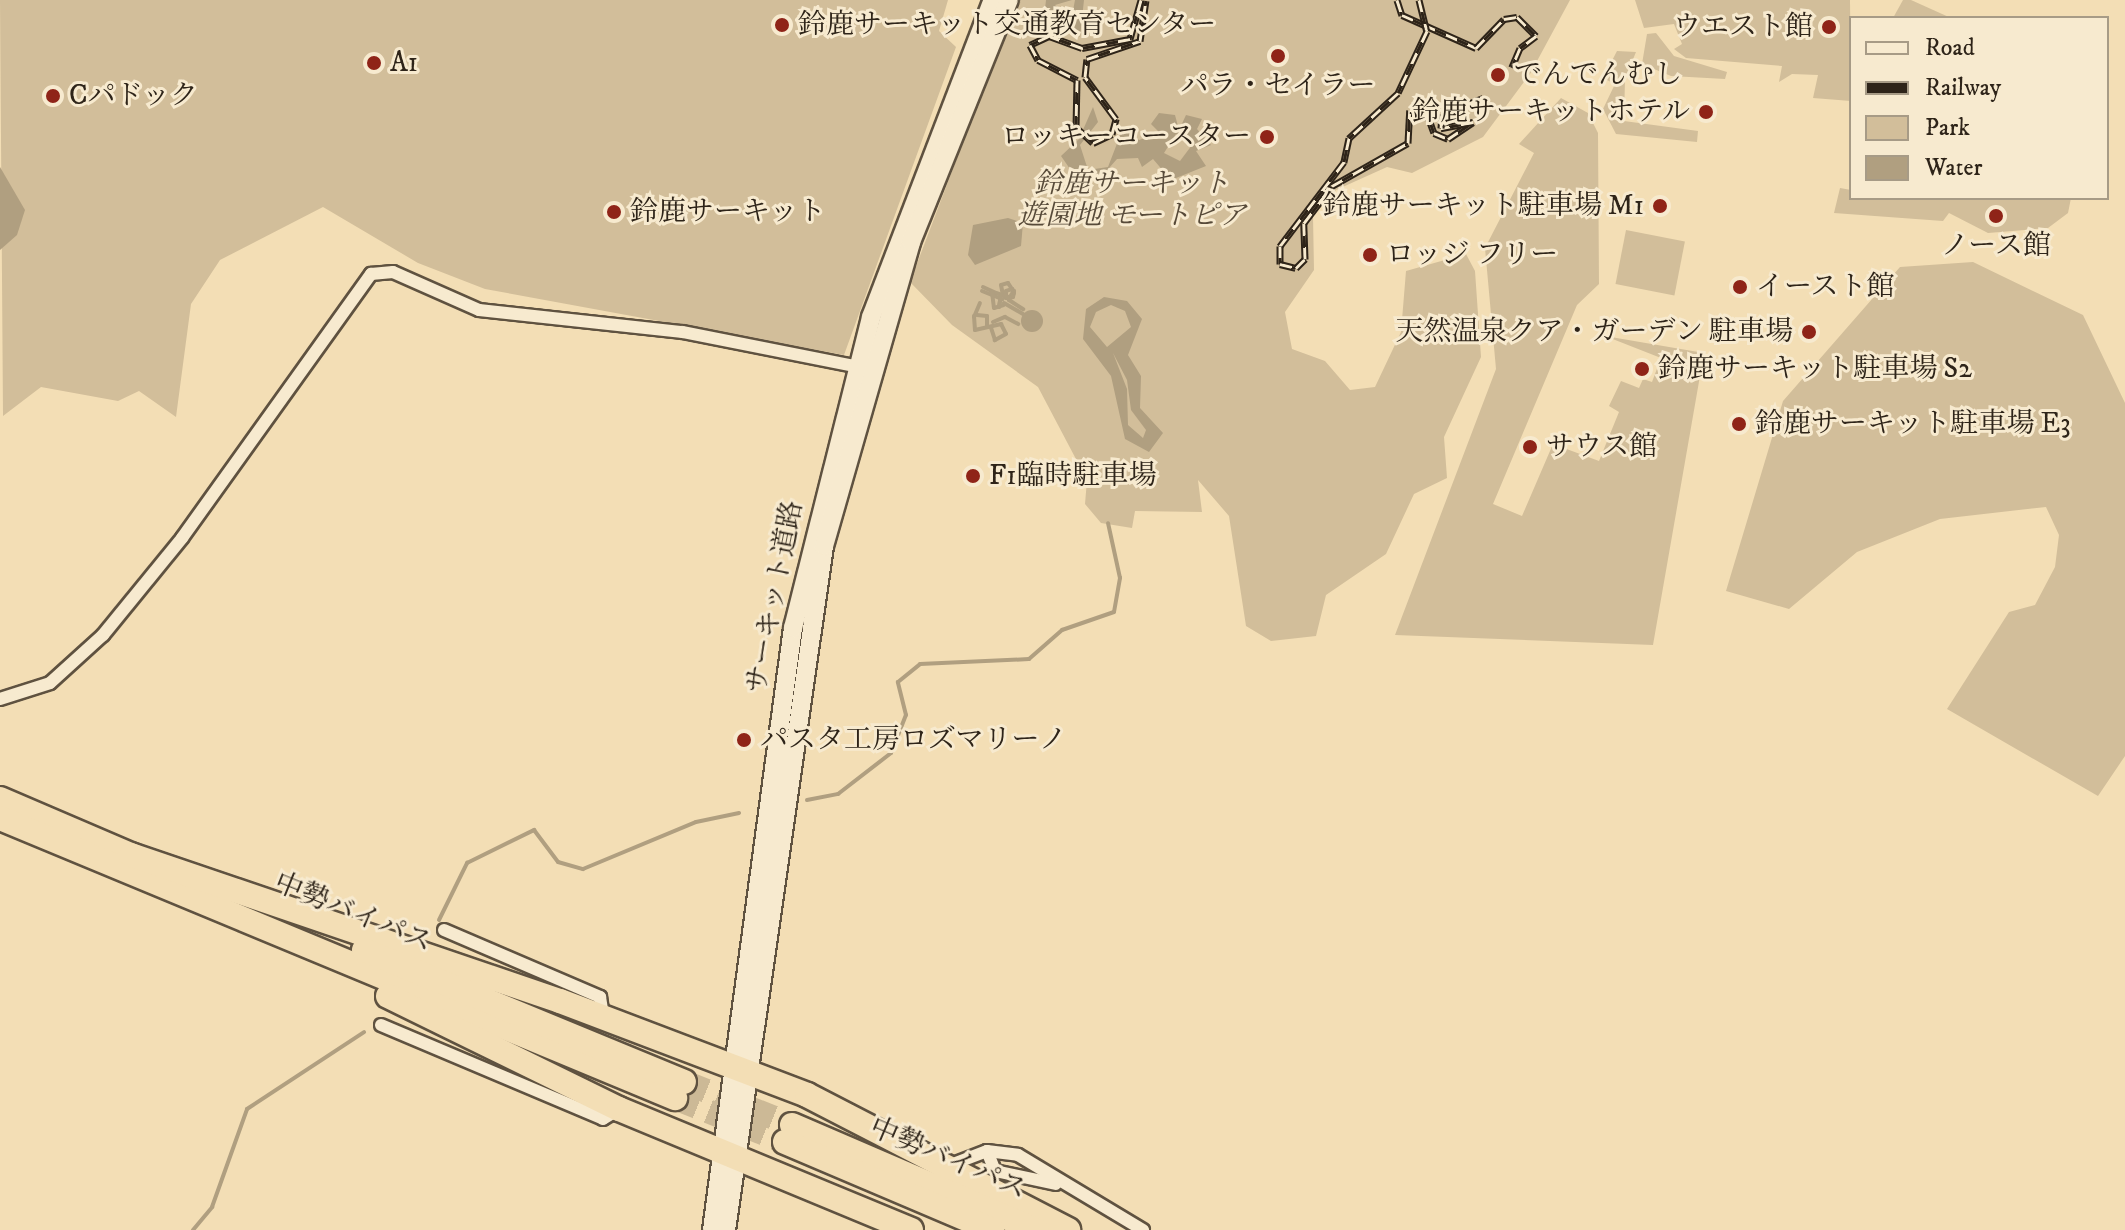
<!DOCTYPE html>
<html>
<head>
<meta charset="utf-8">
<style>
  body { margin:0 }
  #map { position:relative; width:2125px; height:1230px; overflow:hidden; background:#f3deb5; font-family:"IM FELL DW Pica","Noto Serif JP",serif }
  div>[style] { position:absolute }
  .green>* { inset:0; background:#d2be9a; transform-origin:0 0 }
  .water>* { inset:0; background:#b09f80 }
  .round { border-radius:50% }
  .stream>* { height:4px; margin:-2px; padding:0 2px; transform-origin:2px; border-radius:2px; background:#b09f80 }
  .highway-tunnel>* { height:24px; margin-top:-12px; transform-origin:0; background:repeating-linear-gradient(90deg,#ccb996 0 24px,transparent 0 36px) }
  .roads { filter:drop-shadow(2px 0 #5f5240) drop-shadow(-2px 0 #5f5240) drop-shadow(0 2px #5f5240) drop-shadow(0 -2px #5f5240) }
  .street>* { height:12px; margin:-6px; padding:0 6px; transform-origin:6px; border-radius:6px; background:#f7eacf }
  .secondary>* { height:18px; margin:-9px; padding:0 9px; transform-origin:9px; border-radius:9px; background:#f7eacf }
  .highway>* { height:24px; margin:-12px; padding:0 12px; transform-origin:12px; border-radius:12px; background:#f3deb5 }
  .rail>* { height:7px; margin-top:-3.5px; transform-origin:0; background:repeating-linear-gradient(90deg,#f7eacf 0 12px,#2e2419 0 24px); box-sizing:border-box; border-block:2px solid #2e2419 }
  .dots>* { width:22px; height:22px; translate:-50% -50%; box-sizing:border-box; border:4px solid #f7eacf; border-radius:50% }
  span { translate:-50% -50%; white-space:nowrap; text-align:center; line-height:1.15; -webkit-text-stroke:6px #f7eacf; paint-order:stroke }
  .poi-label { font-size:28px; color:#2e2419 }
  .left { translate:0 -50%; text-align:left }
  .right { translate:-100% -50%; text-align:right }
  .park-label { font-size:28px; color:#574a39; font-style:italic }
  .street-label { font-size:28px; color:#2e2419 }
  .legend { position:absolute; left:1849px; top:16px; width:260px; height:184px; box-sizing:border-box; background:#f7eacf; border:2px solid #a79b86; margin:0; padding:10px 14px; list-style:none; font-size:24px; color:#2e2419 }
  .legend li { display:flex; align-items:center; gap:16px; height:40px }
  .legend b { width:40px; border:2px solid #a79b86 }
</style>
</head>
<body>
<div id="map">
  <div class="green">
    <div style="clip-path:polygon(0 0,948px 0,939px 31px,956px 47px,844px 355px,485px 289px,418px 263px,323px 207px,220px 260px,191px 304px,176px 417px,139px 391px,118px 401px,41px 387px,3px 416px)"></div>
    <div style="clip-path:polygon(1017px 0,1570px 0,1530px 74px,1483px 137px,1412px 173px,1387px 167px,1336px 190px,1313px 216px,1314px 270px,1285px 312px,1292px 349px,1325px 361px,1350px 390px,1375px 387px,1401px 332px,1406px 271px,1466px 254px,1475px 271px,1481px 357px,1444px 437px,1447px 478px,1414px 494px,1386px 554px,1326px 595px,1316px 636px,1271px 641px,1246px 626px,1229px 516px,1198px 480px,1202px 512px,1135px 511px,1132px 528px,1101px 523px,1085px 504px,1087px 480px,1038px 387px,952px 325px,910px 282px)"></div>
    <div style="clip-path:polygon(1635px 0,1850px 0,1851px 101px,1813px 98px,1818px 75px,1792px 74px,1779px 82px,1782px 66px,1686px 58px,1674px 49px,1682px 44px,1674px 24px,1644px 28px)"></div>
    <div style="clip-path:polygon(1903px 0,1911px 0,1951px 18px,1893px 18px)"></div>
    <div style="clip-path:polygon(1656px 33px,1674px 56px,1727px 72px,1725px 79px,1671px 76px,1642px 64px,1647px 34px)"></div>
    <div style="clip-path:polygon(1617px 51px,1636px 52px,1625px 79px,1624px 121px,1698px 131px,1697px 142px,1616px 134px,1603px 109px,1615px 84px,1603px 78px)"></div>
    <div style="clip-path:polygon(1561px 98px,1588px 113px,1598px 133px,1599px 284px,1577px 305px,1493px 504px,1522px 516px,1553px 444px,1599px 461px,1619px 412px,1609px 406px,1621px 381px,1639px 388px,1643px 379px,1652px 382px,1661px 358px,1605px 336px,1704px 353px,1653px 645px,1395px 635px,1496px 369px,1485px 248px,1534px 153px,1519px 144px)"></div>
    <div style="clip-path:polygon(1840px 188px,1851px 190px,1851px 198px,2071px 198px,2068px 213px,2048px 228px,1988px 233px,1949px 213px,1943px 221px,1834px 213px)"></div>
    <div style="left:1626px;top:230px;width:60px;height:55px;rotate:11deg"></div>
    <div style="clip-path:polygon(1973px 262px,2083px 315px,2125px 403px,2125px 756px,2098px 796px,1947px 709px,2009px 612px,2035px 605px,2055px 567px,2059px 535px,2046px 507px,1940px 519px,1857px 552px,1789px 609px,1726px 591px,1783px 401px,1900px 267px)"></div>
  </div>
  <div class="water">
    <div style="clip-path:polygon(1046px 0,1072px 0,1055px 5px,1071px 21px,1075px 0,1084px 0,1080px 37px,1055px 24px,1055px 17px,1044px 18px)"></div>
    <div style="clip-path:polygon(evenodd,1093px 107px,1098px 122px,1080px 145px,1088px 170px,1108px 167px,1123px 128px,1139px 140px,1160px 133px,1151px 124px,1159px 113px,1175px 115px,1179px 130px,1186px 115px,1202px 119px,1197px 129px,1211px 145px,1196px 151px,1206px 166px,1171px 180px,1153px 159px,1142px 167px,1138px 158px,1117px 159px,1102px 176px,1077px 179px,1061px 156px,1079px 139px,1093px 107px,1176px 134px,1192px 145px,1180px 161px,1164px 153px,1176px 134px)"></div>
    <div style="clip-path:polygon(0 167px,25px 210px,17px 235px,0 250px)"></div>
    <div style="clip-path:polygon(1008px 218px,1023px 223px,1021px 246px,975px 265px,968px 255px,973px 225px)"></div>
    <div style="clip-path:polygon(evenodd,1104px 297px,1127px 301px,1142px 319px,1128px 355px,1141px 376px,1140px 408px,1163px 433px,1149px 452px,1125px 439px,1111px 376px,1083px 339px,1086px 309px,1104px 297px,1111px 305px,1125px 311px,1131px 327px,1107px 347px,1090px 327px,1096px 312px,1111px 305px,1104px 297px,1113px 353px,1127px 380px,1131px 410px,1146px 430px,1143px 438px,1128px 425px,1127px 389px,1113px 353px)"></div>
    <div class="round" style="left:1021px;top:310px;width:22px;height:22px"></div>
  </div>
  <div class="stream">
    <div style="left:983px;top:287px;width:14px;rotate:25deg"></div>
    <div style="left:996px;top:293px;width:13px;rotate:18deg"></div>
    <div style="left:1008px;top:297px;width:2px"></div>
    <div style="left:1010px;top:297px;width:6px;rotate:-59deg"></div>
    <div style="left:1013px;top:292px;width:3px;rotate:-108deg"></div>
    <div style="left:1012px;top:289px;width:7px;rotate:-124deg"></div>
    <div style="left:1008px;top:283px;width:7px;rotate:164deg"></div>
    <div style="left:1001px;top:285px;width:10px;rotate:79deg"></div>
    <div style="left:1003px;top:295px;width:4px;rotate:45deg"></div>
    <div style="left:1006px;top:298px;width:3px"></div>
    <div style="left:1009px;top:298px;width:4px;rotate:-14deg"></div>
    <div style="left:1013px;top:297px;width:4px;rotate:-76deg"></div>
    <div style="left:1014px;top:293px;width:2px;rotate:-90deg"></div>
    <div style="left:1014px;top:291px;width:3px;rotate:-135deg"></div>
    <div style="left:1012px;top:289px;width:6px;rotate:162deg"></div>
    <div style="left:1006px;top:291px;width:4px;rotate:90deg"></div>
    <div style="left:1006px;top:295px;width:6px;rotate:59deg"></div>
    <div style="left:1009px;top:300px;width:17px;rotate:33deg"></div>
    <div style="left:982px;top:291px;width:22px;rotate:22deg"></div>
    <div style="left:992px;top:292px;width:16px;rotate:83deg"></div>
    <div style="left:994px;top:308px;width:10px;rotate:-17deg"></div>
    <div style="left:1000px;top:301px;width:6px;rotate:99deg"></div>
    <div style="left:999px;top:307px;width:12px;rotate:-81deg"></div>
    <div style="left:1004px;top:303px;width:22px;rotate:30deg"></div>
    <div style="left:977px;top:315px;width:10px;rotate:6deg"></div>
    <div style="left:987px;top:316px;width:10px;rotate:90deg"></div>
    <div style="left:974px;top:316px;width:14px;rotate:86deg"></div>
    <div style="left:975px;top:330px;width:27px;rotate:-13deg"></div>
    <div style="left:1001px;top:324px;width:11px;rotate:63deg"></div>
    <div style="left:1006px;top:334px;width:13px;rotate:151deg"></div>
    <div style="left:995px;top:340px;width:13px;rotate:-108deg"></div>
    <div style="left:974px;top:317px;width:15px;rotate:-67deg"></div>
    <div style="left:993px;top:322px;width:13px;rotate:-23deg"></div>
    <div style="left:1005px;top:317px;width:15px;rotate:28deg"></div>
    <div style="left:807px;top:800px;width:32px;rotate:-11deg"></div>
    <div style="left:838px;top:794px;width:67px;rotate:-37.7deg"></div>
    <div style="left:891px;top:753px;width:41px;rotate:-68.5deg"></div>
    <div style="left:906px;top:715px;width:34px;rotate:-104deg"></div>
    <div style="left:898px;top:682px;width:28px;rotate:-39deg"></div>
    <div style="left:920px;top:664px;width:109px;rotate:-2.6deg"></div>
    <div style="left:1029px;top:659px;width:44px;rotate:-41.3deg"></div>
    <div style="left:1062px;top:630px;width:55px;rotate:-19.1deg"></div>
    <div style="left:1114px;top:612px;width:35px;rotate:-80deg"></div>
    <div style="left:1120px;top:578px;width:56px;rotate:-102.3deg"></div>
    <div style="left:439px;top:920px;width:64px;rotate:-63.8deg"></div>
    <div style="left:467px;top:863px;width:75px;rotate:-26.2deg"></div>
    <div style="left:534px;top:830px;width:40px;rotate:53deg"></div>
    <div style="left:558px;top:862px;width:26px;rotate:16deg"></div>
    <div style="left:583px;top:869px;width:122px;rotate:-22.6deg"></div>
    <div style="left:696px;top:822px;width:44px;rotate:-11.8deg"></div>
    <div style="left:193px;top:1230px;width:30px;rotate:-50deg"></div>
    <div style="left:212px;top:1207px;width:104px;rotate:-70.3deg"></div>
    <div style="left:247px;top:1109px;width:140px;rotate:-33.3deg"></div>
  </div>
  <div class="highway-tunnel">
    <div style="left:684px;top:1082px;width:116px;rotate:21.7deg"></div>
    <div style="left:675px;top:1098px;width:118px;rotate:21.8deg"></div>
  </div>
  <div class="roads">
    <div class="street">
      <div style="left:0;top:699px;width:52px;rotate:-17.7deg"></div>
      <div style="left:50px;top:683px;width:72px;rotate:-42.2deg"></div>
      <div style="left:103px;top:635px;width:125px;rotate:-50.8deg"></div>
      <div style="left:182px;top:538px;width:325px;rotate:-54.4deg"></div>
      <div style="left:371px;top:274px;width:22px;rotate:-5deg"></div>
      <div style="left:393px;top:272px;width:94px;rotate:23.8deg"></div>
      <div style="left:479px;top:310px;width:205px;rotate:6.2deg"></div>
      <div style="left:683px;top:332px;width:186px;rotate:11.2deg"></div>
      <div style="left:444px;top:930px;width:170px;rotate:23.2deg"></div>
      <div style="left:600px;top:997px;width:19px;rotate:81deg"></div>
      <div style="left:381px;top:1025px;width:241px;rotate:22.9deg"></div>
      <div style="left:603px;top:1119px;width:19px;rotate:-32deg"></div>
      <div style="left:987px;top:1151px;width:22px;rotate:68deg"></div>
      <div style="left:995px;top:1171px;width:62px;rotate:12deg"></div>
      <div style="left:953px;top:1164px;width:36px;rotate:-21deg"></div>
      <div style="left:987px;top:1151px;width:31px;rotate:7deg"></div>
      <div style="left:1018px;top:1155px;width:146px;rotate:31deg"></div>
    </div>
    <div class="secondary">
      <div style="left:712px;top:1230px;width:607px;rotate:-82.34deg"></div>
      <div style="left:793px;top:628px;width:321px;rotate:-75.9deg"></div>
      <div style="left:871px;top:317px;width:340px;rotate:-69deg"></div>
      <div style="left:726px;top:1230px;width:691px;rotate:-81.85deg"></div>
      <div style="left:824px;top:546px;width:316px;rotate:-74deg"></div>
      <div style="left:911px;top:242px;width:261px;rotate:-68deg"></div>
    </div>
    <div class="highway">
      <div style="left:0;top:799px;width:158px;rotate:23.2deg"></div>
      <div style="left:0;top:818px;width:731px;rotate:22.53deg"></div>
      <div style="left:131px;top:855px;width:453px;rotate:18.8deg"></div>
      <div style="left:560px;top:1001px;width:264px;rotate:20.8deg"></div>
      <div style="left:807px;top:1095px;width:294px;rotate:27.3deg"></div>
      <div style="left:364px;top:950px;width:346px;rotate:22.4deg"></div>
      <div style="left:388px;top:996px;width:257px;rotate:26.1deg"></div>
      <div style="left:619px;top:1109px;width:316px;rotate:22.5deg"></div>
      <div style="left:792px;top:1125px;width:266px;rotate:23.3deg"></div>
      <div style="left:785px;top:1142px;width:225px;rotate:23deg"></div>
    </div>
  </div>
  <div class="rail">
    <div style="left:1141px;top:0;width:41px;rotate:105.8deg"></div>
    <div style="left:1130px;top:39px;width:49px;rotate:169.4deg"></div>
    <div style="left:1082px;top:48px;width:35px;rotate:-160deg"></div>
    <div style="left:1049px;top:36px;width:21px;rotate:155deg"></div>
    <div style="left:1030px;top:45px;width:17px;rotate:62deg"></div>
    <div style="left:1038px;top:60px;width:44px;rotate:27.1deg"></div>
    <div style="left:1077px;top:80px;width:47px;rotate:91.2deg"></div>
    <div style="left:1076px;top:127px;width:23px;rotate:43deg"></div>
    <div style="left:1093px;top:143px;width:21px;rotate:-25deg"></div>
    <div style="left:1112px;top:134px;width:16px;rotate:-75deg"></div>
    <div style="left:1116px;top:119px;width:52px;rotate:-126.4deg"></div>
    <div style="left:1085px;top:77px;width:18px;rotate:-84deg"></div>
    <div style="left:1087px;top:59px;width:56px;rotate:-18.8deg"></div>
    <div style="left:1140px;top:41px;width:41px;rotate:-81.7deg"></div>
    <div style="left:1397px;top:0;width:16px;rotate:72deg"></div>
    <div style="left:1402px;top:15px;width:81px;rotate:24deg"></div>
    <div style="left:1476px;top:48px;width:40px;rotate:-46deg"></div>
    <div style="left:1504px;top:19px;width:13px;rotate:-9deg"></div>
    <div style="left:1517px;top:17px;width:27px;rotate:45deg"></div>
    <div style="left:1536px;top:36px;width:20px;rotate:143deg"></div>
    <div style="left:1520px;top:48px;width:21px;rotate:113deg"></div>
    <div style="left:1419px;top:0;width:32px;rotate:76deg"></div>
    <div style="left:1427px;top:31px;width:68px;rotate:115.1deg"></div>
    <div style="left:1398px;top:93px;width:67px;rotate:137.4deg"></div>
    <div style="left:1349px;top:138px;width:25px;rotate:102deg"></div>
    <div style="left:1344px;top:162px;width:106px;rotate:127.3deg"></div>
    <div style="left:1280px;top:246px;width:18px;rotate:90deg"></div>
    <div style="left:1280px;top:264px;width:16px;rotate:14deg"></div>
    <div style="left:1296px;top:268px;width:13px;rotate:-45deg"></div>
    <div style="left:1305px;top:259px;width:36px;rotate:-92deg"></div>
    <div style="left:1304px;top:223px;width:46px;rotate:-52.9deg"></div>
    <div style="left:1332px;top:186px;width:87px;rotate:-29.5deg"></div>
    <div style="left:1408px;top:143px;width:33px;rotate:-87deg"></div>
    <div style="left:1410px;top:110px;width:16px;rotate:4deg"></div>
    <div style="left:1426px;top:111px;width:23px;rotate:70deg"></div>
    <div style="left:1434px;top:133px;width:15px;rotate:23deg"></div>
    <div style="left:1448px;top:139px;width:30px;rotate:-34deg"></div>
    <div style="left:1473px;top:122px;width:33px;rotate:169deg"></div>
    <div style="left:1441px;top:128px;width:14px;rotate:-86deg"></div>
    <div style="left:1442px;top:114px;width:44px;rotate:-21.3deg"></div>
  </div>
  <div class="dots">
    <div style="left:782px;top:25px;background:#8f2418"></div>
    <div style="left:1829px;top:27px;background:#8f2418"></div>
    <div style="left:1278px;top:56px;background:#8f2418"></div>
    <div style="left:374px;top:63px;background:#8f2418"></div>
    <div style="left:1498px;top:75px;background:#8f2418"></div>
    <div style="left:53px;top:96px;background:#8f2418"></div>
    <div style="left:1706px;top:112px;background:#8f2418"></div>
    <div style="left:1267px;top:137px;background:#8f2418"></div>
    <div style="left:1660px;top:206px;background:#8f2418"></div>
    <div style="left:614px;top:212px;background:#8f2418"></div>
    <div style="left:1996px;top:216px;background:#8f2418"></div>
    <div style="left:1370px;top:255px;background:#8f2418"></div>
    <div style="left:1740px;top:287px;background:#8f2418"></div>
    <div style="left:1809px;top:332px;background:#8f2418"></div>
    <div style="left:1642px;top:369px;background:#8f2418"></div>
    <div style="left:1739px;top:424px;background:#8f2418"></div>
    <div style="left:1530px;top:447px;background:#8f2418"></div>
    <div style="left:973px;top:476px;background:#8f2418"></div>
    <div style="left:744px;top:740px;background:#8f2418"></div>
  </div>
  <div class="poi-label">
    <span class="left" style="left:798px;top:25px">鈴鹿サーキット交通教育センター</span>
    <span class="right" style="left:1813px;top:27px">ウエスト館</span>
    <span class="left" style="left:390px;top:63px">A1</span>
    <span class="left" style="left:1514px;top:75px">でんでんむし</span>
    <span style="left:1278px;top:86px">パラ・セイラー</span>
    <span class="left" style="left:69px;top:96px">Cパドック</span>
    <span class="right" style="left:1690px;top:112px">鈴鹿サーキットホテル</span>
    <span class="right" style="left:1251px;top:137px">ロッキーコースター</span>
    <span class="right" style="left:1644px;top:206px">鈴鹿サーキット駐車場 M1</span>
    <span class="left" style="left:630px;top:212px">鈴鹿サーキット</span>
    <span style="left:1996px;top:246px">ノース館</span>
    <span class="left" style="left:1386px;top:255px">ロッジ フリー</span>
    <span class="left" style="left:1756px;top:287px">イースト館</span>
    <span class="right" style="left:1793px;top:332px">天然温泉クア・ガーデン 駐車場</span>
    <span class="left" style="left:1658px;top:369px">鈴鹿サーキット駐車場 S2</span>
    <span class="left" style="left:1755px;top:424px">鈴鹿サーキット駐車場 E3</span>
    <span class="left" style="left:1546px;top:447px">サウス館</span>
    <span class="left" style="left:989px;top:476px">F1臨時駐車場</span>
    <span class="left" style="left:760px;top:740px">パスタ工房ロズマリーノ</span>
  </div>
  <div class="park-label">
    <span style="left:1132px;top:200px">鈴鹿サーキット<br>遊園地 モートピア</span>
  </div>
  <div class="street-label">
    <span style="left:775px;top:597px;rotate:-79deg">サーキット道路</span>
    <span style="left:353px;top:913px;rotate:22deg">中勢バイパス</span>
    <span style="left:948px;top:1159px;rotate:23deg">中勢バイパス</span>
  </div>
  <ul class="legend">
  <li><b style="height:10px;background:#f7eacf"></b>Road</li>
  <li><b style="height:10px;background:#2e2419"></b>Railway</li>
  <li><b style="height:22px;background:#d2be9a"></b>Park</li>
  <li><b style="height:22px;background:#b09f80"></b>Water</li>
  </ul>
</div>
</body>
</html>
